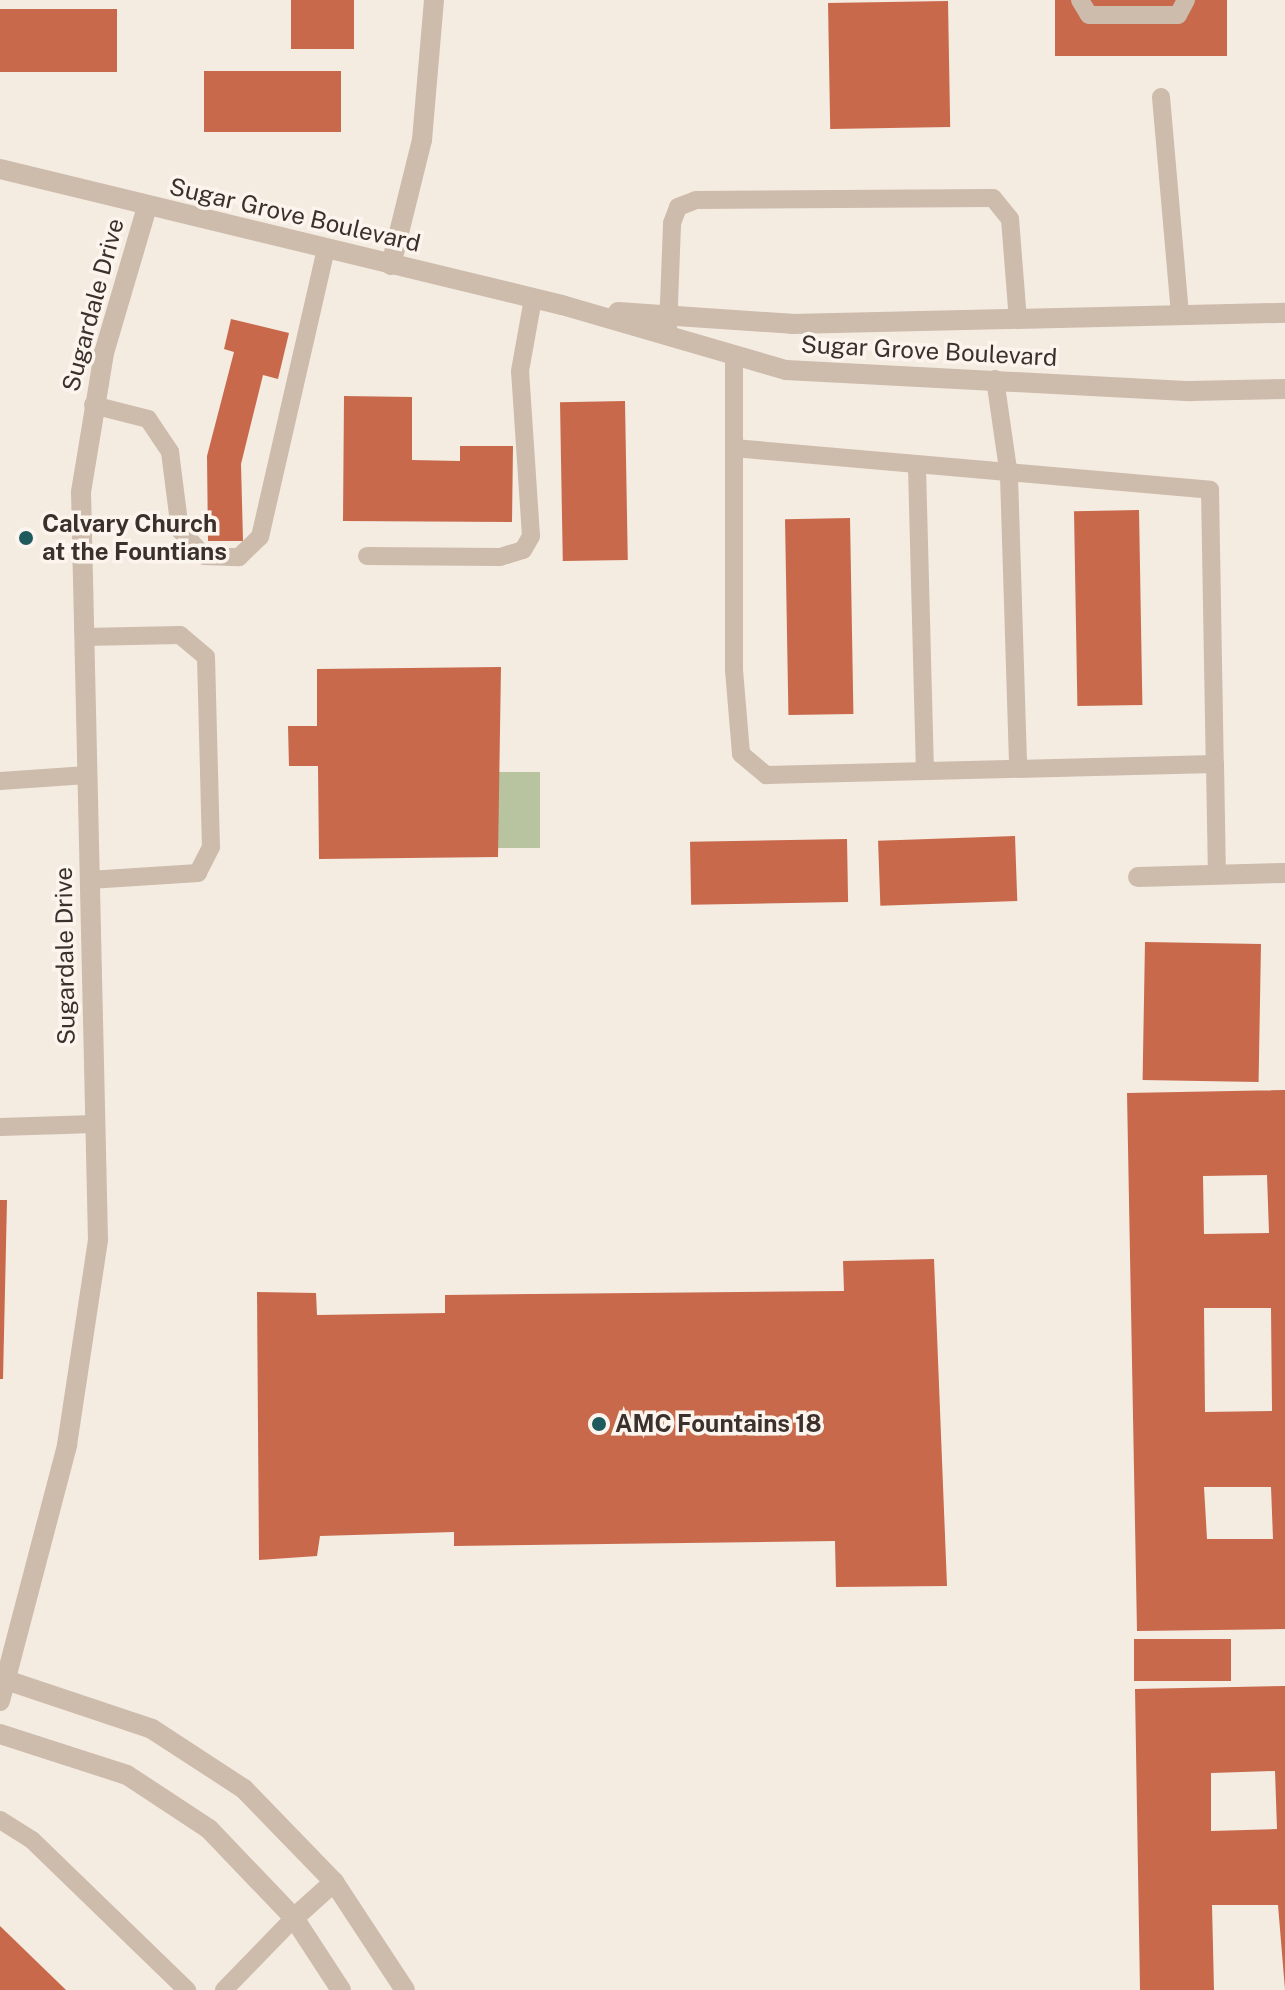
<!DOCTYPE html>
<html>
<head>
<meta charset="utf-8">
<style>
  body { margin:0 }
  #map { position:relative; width:1285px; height:1990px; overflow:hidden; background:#f4ebe1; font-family:"Public Sans",sans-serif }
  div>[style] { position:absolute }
  .green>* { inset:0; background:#b8c4a0; transform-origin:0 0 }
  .building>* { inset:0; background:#c8694b; transform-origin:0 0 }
  .service>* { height:18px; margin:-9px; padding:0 9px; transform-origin:9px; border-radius:9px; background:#cdbbac }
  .minor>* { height:20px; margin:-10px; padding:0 10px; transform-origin:10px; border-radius:10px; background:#cdbbac }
  .tertiary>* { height:20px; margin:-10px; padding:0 10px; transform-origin:10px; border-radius:10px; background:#cdbbac }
  .dots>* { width:22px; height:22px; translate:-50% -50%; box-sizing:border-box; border:4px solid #fbf5ee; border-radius:50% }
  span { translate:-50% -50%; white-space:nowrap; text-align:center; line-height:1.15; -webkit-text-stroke:7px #fbf5ee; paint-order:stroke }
  .street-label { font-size:24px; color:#3b302b }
  .poi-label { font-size:24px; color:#3b302b; font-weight:700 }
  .left { translate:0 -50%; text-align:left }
</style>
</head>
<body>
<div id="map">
  <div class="green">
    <div style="left:498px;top:772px;width:42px;height:76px"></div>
  </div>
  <div class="building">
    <div style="left:291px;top:0;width:63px;height:49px"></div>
    <div style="left:1055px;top:0;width:172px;height:56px"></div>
    <div style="left:948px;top:1px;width:126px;height:120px;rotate:89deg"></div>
    <div style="left:0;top:9px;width:117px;height:63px"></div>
    <div style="left:204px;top:71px;width:137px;height:61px"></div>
    <div style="clip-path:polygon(231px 319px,289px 333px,278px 379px,263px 375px,241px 464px,243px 541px,208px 541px,207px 456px,234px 352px,224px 349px)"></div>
    <div style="clip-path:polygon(344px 396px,412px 397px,412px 460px,460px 461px,460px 446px,513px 446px,512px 522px,343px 521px)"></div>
    <div style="left:625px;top:401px;width:159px;height:65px;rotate:89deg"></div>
    <div style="left:1139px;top:510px;width:195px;height:65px;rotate:89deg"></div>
    <div style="left:850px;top:518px;width:196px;height:65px;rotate:89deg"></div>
    <div style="clip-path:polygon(501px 667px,498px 857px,319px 859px,318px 766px,289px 766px,288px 726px,317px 726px,317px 669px)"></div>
    <div style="left:1015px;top:836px;width:65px;height:137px;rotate:88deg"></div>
    <div style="left:847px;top:839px;width:63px;height:157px;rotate:89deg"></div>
    <div style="left:1145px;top:942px;width:116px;height:138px;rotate:1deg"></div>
    <div style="clip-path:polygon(evenodd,1285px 1090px,1285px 1629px,1137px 1631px,1127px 1093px,1285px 1090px,1267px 1175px,1269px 1233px,1204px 1234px,1203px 1176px,1267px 1175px,1285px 1090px,1204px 1308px,1271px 1308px,1272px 1411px,1205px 1412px,1204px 1308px,1285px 1090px,1204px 1487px,1271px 1487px,1273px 1539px,1207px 1539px,1204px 1487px)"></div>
    <div style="clip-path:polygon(0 1200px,7px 1200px,3px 1379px,0 1379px)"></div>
    <div style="clip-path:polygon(934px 1259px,947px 1586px,836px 1587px,835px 1541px,454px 1546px,454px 1532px,320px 1536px,317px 1556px,259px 1560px,257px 1292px,316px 1293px,317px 1315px,445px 1313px,445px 1295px,844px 1291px,843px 1261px)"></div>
    <div style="left:1231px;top:1639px;width:42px;height:97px;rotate:90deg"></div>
    <div style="clip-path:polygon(evenodd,1285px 1686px,1285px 1990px,1278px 1905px,1212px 1905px,1214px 1990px,1140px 1990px,1135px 1689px,1285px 1686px,1275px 1771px,1277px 1829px,1211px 1831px,1211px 1773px,1275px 1771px)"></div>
    <div style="clip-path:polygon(0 1926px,66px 1990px,0 1990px)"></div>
  </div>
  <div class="service">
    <div style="left:1080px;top:0;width:17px;rotate:59deg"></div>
    <div style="left:1089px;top:15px;width:89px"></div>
    <div style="left:1178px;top:15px;width:17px;rotate:-62deg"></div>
    <div style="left:1161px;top:97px;width:218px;rotate:85deg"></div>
    <div style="left:668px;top:329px;width:106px;rotate:-87.8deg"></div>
    <div style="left:672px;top:223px;width:17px;rotate:-69deg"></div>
    <div style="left:678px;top:207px;width:19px;rotate:-21deg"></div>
    <div style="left:696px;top:200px;width:297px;rotate:-0.4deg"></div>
    <div style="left:993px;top:198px;width:27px;rotate:51deg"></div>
    <div style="left:1010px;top:219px;width:101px;rotate:85.5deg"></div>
    <div style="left:734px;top:355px;width:315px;rotate:90deg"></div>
    <div style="left:734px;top:670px;width:84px;rotate:85.2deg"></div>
    <div style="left:741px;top:754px;width:33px;rotate:40deg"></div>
    <div style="left:766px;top:775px;width:449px;rotate:-1.4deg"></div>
    <div style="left:1215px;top:764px;width:111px;rotate:89deg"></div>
    <div style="left:995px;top:379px;width:98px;rotate:81.8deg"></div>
    <div style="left:1009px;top:476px;width:292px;rotate:88.2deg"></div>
    <div style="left:93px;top:405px;width:57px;rotate:14.3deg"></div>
    <div style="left:148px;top:419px;width:40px;rotate:56deg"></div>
    <div style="left:170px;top:452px;width:79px;rotate:82.7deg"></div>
    <div style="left:180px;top:530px;width:35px;rotate:47deg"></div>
    <div style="left:204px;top:556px;width:35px;rotate:2deg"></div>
    <div style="left:239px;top:557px;width:29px;rotate:-44deg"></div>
    <div style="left:260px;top:537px;width:295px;rotate:-77.1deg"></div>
    <div style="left:734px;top:448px;width:478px;rotate:5deg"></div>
    <div style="left:1210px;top:490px;width:274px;rotate:89deg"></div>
    <div style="left:917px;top:467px;width:304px;rotate:88.5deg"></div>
    <div style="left:367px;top:556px;width:133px;rotate:0.4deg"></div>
    <div style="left:500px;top:557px;width:24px;rotate:-17deg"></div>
    <div style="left:523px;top:550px;width:16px;rotate:-60deg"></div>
    <div style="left:531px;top:536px;width:165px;rotate:-93.8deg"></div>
    <div style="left:520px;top:371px;width:73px;rotate:-79.8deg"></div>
    <div style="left:84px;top:637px;width:96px;rotate:-1.2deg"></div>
    <div style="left:180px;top:635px;width:34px;rotate:40deg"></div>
    <div style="left:206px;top:657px;width:190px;rotate:88.5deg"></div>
    <div style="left:211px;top:847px;width:29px;rotate:117deg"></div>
    <div style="left:198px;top:873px;width:109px;rotate:176.3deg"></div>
    <div style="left:0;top:781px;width:87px;rotate:-3.9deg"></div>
    <div style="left:0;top:1127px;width:95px;rotate:-1.8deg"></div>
    <div style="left:0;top:1820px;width:38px;rotate:32deg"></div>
    <div style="left:32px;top:1840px;width:216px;rotate:44.1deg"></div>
    <div style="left:224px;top:1990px;width:100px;rotate:-45.8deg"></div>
  </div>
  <div class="minor">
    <div style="left:391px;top:265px;width:129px;rotate:-76.1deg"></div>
    <div style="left:422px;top:140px;width:141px;rotate:-85.1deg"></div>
    <div style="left:1138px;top:877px;width:147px;rotate:-1.6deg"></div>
    <div style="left:0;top:1678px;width:160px;rotate:18.5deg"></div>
    <div style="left:152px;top:1729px;width:110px;rotate:33.1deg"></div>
    <div style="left:244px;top:1789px;width:129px;rotate:45.9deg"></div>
    <div style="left:334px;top:1882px;width:129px;rotate:56.7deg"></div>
    <div style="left:0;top:1701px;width:265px;rotate:-75.3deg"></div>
    <div style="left:67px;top:1445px;width:207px;rotate:-81.4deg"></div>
    <div style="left:98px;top:1240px;width:748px;rotate:-91.3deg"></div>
    <div style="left:81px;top:492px;width:141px;rotate:-80.6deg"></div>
    <div style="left:104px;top:353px;width:152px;rotate:-73.6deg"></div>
    <div style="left:0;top:1734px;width:133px;rotate:17.9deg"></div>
    <div style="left:127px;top:1775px;width:98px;rotate:33.4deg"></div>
    <div style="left:209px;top:1829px;width:123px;rotate:46.3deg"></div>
    <div style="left:294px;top:1918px;width:86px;rotate:56.9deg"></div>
    <div style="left:294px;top:1918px;width:54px;rotate:-42deg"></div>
  </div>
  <div class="tertiary">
    <div style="left:0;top:169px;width:578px;rotate:13.6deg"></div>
    <div style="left:562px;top:305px;width:233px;rotate:16.2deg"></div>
    <div style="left:786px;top:370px;width:405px;rotate:3deg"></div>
    <div style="left:1190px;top:391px;width:95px;rotate:-1.2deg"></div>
    <div style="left:618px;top:312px;width:174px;rotate:3.9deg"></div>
    <div style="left:792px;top:324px;width:493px;rotate:-1.3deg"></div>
  </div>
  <div class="dots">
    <div style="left:26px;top:538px;background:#1f5a5e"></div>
    <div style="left:599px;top:1424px;background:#1f5a5e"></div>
  </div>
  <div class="street-label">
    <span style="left:295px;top:215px;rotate:13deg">Sugar Grove Boulevard</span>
    <span style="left:93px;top:305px;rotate:-75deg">Sugardale Drive</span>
    <span style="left:929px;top:351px;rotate:3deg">Sugar Grove Boulevard</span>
    <span style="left:65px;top:956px;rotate:-91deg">Sugardale Drive</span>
  </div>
  <div class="poi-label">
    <span class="left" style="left:42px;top:538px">Calvary Church<br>at the Fountians</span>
    <span class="left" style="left:615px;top:1424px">AMC Fountains 18</span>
  </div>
</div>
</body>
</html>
